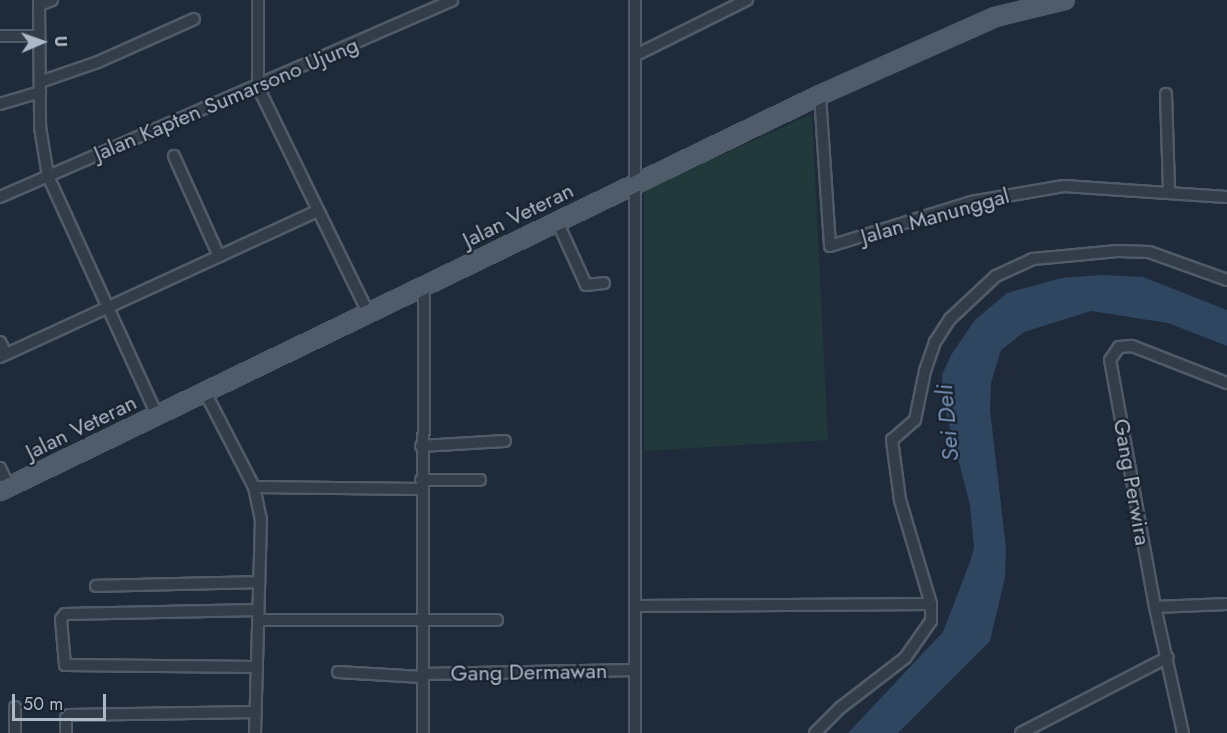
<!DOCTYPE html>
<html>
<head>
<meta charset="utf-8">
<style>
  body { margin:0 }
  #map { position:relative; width:1227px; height:733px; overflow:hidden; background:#1f2b3a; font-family:Jost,sans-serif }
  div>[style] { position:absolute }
  .green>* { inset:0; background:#21393b }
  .water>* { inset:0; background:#2f4661 }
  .roads { filter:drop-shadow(2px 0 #505b68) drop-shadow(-2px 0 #505b68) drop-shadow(0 2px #505b68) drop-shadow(0 -2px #505b68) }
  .minor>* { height:10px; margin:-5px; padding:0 5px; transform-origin:5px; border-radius:5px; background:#333d4a }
  .primary>* { height:16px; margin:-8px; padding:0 8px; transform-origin:8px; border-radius:8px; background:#505c6b }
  span { translate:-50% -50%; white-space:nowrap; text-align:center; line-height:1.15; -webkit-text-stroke:4.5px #18222f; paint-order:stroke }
  .street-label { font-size:22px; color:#adb8c7 }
  .water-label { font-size:24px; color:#738fb2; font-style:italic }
  .north { position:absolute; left:12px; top:12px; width:60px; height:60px; -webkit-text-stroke:4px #18222f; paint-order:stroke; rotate:88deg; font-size:16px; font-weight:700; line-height:24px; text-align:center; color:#adb8c7 }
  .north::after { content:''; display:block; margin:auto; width:21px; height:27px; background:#adb8c7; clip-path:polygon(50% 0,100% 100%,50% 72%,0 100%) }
  .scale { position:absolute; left:12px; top:694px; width:94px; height:27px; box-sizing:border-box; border:3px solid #adb8c7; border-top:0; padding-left:8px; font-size:18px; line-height:21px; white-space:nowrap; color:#adb8c7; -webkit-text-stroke:4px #18222f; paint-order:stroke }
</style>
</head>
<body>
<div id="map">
  <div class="green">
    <div style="clip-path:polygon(812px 114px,828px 440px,644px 451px,644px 190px)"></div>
  </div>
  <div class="water">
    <div style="clip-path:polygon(1101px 275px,1143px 277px,1227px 310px,1227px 346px,1168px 323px,1091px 311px,1024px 332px,1001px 350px,991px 383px,990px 410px,1006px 548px,1005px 577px,990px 641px,898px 733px,848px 733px,943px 632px,970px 562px,974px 548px,970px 505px,943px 401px,942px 375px,951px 355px,975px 320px,1007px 293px,1062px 278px)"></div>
  </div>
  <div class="roads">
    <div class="minor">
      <div style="left:39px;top:0;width:127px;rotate:89.5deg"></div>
      <div style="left:40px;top:127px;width:50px;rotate:80.7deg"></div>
      <div style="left:48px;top:176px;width:263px;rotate:65.5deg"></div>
      <div style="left:258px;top:0;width:87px;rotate:90deg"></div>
      <div style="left:258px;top:87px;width:251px;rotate:64deg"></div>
      <div style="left:635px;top:0;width:733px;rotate:90deg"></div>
      <div style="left:39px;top:5px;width:14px;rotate:-21deg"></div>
      <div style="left:0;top:36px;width:39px"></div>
      <div style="left:636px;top:55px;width:124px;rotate:-26.4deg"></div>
      <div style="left:40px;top:82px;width:61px;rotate:-19deg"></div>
      <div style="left:98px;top:62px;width:105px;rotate:-24.1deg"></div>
      <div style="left:1166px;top:94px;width:96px;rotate:88.2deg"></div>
      <div style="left:820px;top:95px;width:151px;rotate:86.2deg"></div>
      <div style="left:830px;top:246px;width:148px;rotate:-17.3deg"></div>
      <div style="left:971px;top:202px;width:94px;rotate:-9.8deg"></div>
      <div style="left:1064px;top:186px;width:163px;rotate:3.9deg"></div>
      <div style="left:0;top:104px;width:42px;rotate:-16.7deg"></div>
      <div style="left:174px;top:156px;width:110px;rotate:65.8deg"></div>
      <div style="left:0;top:197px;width:493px;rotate:-23.5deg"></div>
      <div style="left:557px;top:221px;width:70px;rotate:65.6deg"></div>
      <div style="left:586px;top:285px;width:18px;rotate:-6deg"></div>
      <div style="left:0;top:342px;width:13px;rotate:63deg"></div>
      <div style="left:0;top:357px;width:349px;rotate:-24.7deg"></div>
      <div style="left:205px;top:392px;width:107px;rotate:62.7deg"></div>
      <div style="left:254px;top:487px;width:33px;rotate:78deg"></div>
      <div style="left:261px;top:519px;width:214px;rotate:91.6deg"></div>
      <div style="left:421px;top:446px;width:84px;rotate:-3.4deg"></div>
      <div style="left:0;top:468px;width:21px;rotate:65deg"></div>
      <div style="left:421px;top:480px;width:59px"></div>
      <div style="left:254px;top:487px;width:167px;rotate:0.7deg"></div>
      <div style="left:96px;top:586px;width:162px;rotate:-1.4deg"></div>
      <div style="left:636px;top:606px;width:295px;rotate:-0.4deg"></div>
      <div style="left:1155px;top:607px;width:72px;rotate:-2.4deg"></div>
      <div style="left:258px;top:620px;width:239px"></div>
      <div style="left:257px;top:667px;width:192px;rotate:-179.4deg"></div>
      <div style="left:65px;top:665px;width:46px;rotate:-95deg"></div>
      <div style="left:61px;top:619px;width:6px;rotate:-51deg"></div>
      <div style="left:65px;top:614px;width:193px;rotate:-1.2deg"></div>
      <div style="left:338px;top:672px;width:84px;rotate:3.4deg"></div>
      <div style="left:422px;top:674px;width:213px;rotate:-1.1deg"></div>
      <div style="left:15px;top:707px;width:26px;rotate:90deg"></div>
      <div style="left:66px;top:733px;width:15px;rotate:-90deg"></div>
      <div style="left:66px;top:718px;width:4px;rotate:-45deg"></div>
      <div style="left:69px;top:715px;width:187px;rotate:-0.9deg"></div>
      <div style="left:423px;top:733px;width:447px;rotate:-89.9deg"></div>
      <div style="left:815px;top:733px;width:35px;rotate:-45deg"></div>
      <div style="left:840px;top:708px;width:82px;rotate:-37.6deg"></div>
      <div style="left:905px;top:658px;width:45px;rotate:-54.9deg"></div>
      <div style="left:931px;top:621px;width:17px;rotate:-90deg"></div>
      <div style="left:931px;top:604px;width:109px;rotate:-106.6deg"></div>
      <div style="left:900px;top:500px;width:61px;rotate:-97.6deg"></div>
      <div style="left:892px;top:440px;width:30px;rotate:-41deg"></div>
      <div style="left:915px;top:420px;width:50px;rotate:-78.5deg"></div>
      <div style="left:925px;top:371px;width:31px;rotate:-71deg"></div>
      <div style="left:935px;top:342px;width:27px;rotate:-57deg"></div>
      <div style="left:950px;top:319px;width:63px;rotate:-43.1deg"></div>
      <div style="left:996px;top:276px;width:41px;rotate:-24.7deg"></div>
      <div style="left:1033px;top:259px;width:85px;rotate:-5.4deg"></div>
      <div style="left:1118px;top:251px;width:31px;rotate:2deg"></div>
      <div style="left:1149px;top:252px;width:83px;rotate:19.7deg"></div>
      <div style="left:1021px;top:733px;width:165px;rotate:-27.3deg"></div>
      <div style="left:1183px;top:733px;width:129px;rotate:-102.5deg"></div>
      <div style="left:1155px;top:607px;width:251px;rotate:-100.3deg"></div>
      <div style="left:1110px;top:360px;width:16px;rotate:-55deg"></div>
      <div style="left:1119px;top:347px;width:13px;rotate:-4deg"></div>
      <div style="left:1132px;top:346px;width:102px;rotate:21.3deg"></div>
    </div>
    <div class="primary">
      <div style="left:0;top:491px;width:911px;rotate:-25.78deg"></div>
      <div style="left:820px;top:95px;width:192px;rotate:-24deg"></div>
      <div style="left:995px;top:17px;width:72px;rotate:-13.7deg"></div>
    </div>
  </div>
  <div class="street-label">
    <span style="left:226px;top:99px;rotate:-23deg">Jalan Kapten Sumarsono Ujung</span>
    <span style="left:518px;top:215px;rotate:-26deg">Jalan Veteran</span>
    <span style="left:935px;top:216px;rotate:-16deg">Jalan Manunggal</span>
    <span style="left:81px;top:427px;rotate:-26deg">Jalan Veteran</span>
    <span style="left:1132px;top:482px;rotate:80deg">Gang Perwira</span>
    <span style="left:529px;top:672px;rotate:-1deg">Gang Dermawan</span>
  </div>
  <div class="water-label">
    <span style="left:947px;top:423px;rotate:-95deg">Sei Deli</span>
  </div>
  <div class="north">U</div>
  <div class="scale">50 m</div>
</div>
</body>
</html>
